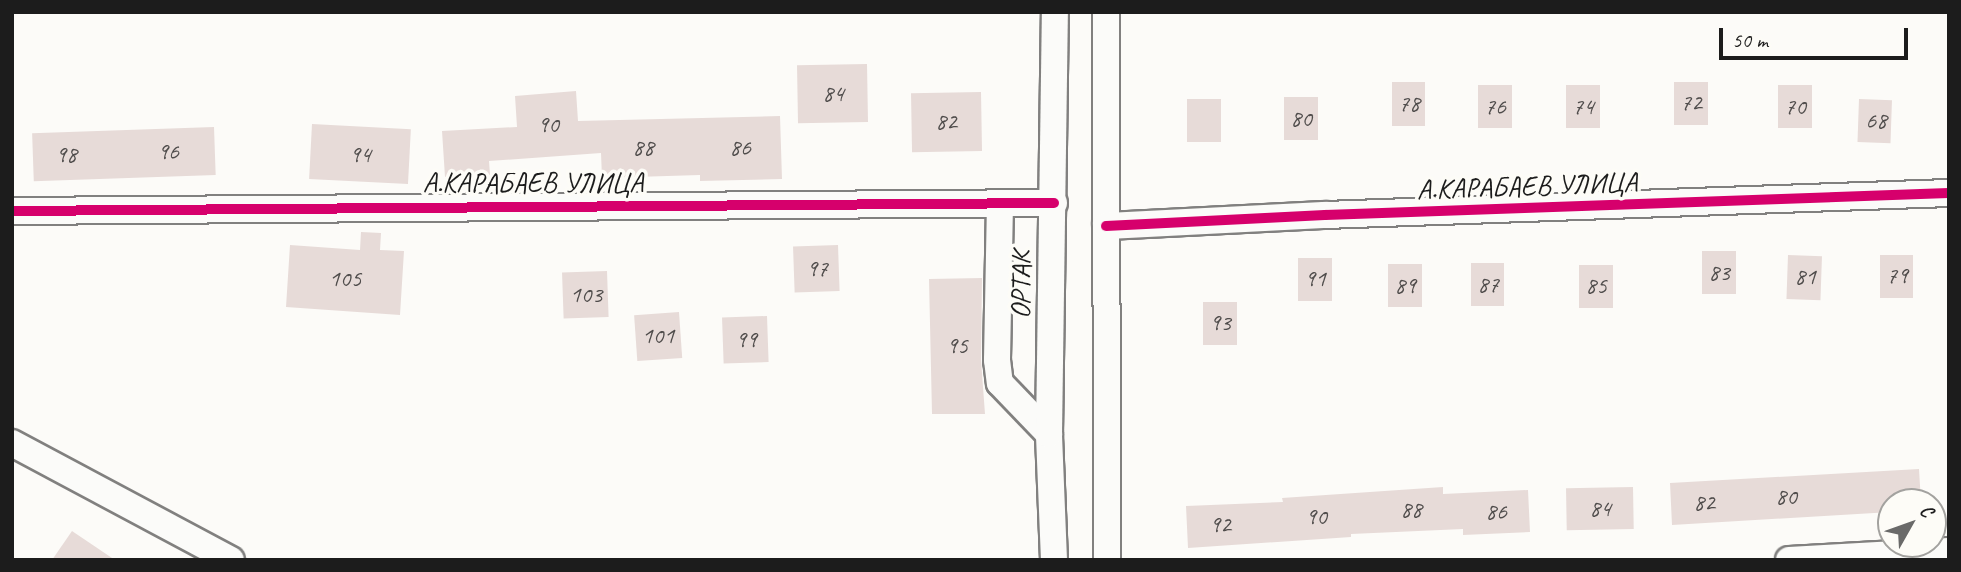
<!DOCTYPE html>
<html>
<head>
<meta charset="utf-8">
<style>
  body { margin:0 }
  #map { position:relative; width:1961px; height:572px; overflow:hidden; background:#fcfbf8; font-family:Caveat,sans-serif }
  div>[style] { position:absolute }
  .building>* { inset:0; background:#e7dbd8; transform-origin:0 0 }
  .roads { filter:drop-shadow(2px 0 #81807f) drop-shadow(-2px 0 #81807f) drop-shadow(0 2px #81807f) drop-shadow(0 -2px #81807f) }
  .minor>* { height:26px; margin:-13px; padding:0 13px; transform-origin:13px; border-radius:13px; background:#fbfbf9 }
  .cycleway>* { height:10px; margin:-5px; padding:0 5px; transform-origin:5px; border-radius:5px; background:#d6006c }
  span { translate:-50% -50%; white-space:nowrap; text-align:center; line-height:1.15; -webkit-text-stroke:7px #fdfcf7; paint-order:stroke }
  .number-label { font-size:24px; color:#4f4c4b }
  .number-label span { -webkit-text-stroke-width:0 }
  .street-label { font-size:28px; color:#1c1c1c }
  .frame { position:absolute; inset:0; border:14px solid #1c1c1c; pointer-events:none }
  .north { position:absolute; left:1877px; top:488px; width:70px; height:70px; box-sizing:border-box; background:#fdfcf7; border:2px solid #a3a29f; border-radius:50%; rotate:50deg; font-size:19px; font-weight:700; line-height:28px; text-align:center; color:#1c1c1c }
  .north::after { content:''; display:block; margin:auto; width:24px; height:32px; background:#6a6a69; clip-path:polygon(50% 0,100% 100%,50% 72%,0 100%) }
  .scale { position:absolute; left:1719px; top:28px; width:189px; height:32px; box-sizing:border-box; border:4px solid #1c1c1c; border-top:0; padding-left:9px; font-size:21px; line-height:24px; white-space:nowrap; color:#1c1c1c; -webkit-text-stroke:5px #fdfcf7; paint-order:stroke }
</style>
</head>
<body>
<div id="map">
  <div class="building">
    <div style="left:867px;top:64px;width:58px;height:70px;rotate:89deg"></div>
    <div style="left:1392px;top:82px;width:33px;height:44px"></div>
    <div style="left:1674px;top:82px;width:34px;height:43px"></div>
    <div style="left:1478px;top:85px;width:34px;height:43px"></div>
    <div style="left:1566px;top:85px;width:34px;height:43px"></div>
    <div style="left:1778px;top:85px;width:34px;height:43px"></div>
    <div style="clip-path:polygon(576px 91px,578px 121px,780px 116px,782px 179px,700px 181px,700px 175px,602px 178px,601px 153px,489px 161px,490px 175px,445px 177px,442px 131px,517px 127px,515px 96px)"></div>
    <div style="left:981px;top:92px;width:59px;height:70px;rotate:89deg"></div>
    <div style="left:1284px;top:97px;width:34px;height:43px"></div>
    <div style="left:1187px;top:99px;width:34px;height:43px"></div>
    <div style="left:1859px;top:99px;width:33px;height:43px;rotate:2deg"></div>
    <div style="left:312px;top:124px;width:99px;height:55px;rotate:3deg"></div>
    <div style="left:214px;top:127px;width:48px;height:182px;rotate:88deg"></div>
    <div style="clip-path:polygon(361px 232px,381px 233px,380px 250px,404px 251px,400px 315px,286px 307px,290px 245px,360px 250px)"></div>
    <div style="left:838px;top:245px;width:46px;height:45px;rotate:88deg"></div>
    <div style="left:1702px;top:251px;width:34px;height:43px"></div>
    <div style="left:1788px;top:255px;width:34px;height:44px;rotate:2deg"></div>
    <div style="left:1880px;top:255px;width:33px;height:43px"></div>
    <div style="left:1298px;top:258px;width:34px;height:43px"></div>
    <div style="left:1471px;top:263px;width:33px;height:43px"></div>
    <div style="left:1388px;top:264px;width:34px;height:43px"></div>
    <div style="left:1579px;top:265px;width:34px;height:43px"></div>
    <div style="left:607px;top:271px;width:46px;height:45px;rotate:88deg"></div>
    <div style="clip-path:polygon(982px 278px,981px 360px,985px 414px,932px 414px,929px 279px)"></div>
    <div style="left:1203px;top:302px;width:34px;height:43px"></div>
    <div style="left:679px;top:312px;width:46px;height:45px;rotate:86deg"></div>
    <div style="left:767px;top:316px;width:46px;height:45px;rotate:88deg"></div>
    <div style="clip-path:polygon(1919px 469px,1921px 502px,1891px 502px,1891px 512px,1672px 525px,1670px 483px)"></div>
    <div style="clip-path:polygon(1443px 487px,1443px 494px,1528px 490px,1530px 532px,1463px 535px,1463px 529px,1351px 534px,1351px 537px,1188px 548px,1186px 506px,1283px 502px,1282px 498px)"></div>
    <div style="left:1633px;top:487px;width:42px;height:67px;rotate:89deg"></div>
    <div style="clip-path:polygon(72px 531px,115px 560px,52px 560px)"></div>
  </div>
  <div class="roads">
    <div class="minor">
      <div style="left:1106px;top:12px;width:548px;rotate:89.9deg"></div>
      <div style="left:1000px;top:203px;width:157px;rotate:91.1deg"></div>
      <div style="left:997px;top:360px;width:23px;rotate:83deg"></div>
      <div style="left:1000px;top:383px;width:71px;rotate:46.1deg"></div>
      <div style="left:12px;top:211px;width:1042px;rotate:-0.44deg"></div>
      <div style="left:1106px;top:226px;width:219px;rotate:-2.9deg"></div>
      <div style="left:1325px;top:215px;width:624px;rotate:-2.02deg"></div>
      <div style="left:12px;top:443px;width:248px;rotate:28.1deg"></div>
      <div style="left:1054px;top:560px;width:126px;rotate:-92.3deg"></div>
      <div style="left:1049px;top:434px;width:422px;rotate:-89.2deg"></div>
      <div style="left:1789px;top:560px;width:160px;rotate:-3.2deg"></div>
    </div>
  </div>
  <div class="cycleway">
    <div style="left:12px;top:211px;width:1042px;rotate:-0.44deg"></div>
    <div style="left:1106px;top:226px;width:219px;rotate:-2.9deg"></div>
    <div style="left:1325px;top:215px;width:624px;rotate:-2.02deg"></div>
  </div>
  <div class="number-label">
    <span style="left:833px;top:94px">84</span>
    <span style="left:1691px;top:103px">72</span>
    <span style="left:1409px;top:104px">78</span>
    <span style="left:1495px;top:107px">76</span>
    <span style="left:1583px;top:107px">74</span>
    <span style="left:1795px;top:107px">70</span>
    <span style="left:1301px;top:119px">80</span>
    <span style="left:1876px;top:121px">68</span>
    <span style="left:946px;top:122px">82</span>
    <span style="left:548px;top:125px">90</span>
    <span style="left:643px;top:148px">88</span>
    <span style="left:740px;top:148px">86</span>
    <span style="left:168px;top:152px">96</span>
    <span style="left:66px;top:155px">98</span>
    <span style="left:360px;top:155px">94</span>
    <span style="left:817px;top:269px">97</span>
    <span style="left:1719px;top:273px">83</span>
    <span style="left:1897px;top:276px">79</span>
    <span style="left:1805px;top:277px">81</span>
    <span style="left:345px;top:279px">105</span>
    <span style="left:1315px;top:279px">91</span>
    <span style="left:1488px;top:285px">87</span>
    <span style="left:1405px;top:286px">89</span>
    <span style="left:1596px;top:286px">85</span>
    <span style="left:586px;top:295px">103</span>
    <span style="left:1220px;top:323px">93</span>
    <span style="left:658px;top:336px">101</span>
    <span style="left:746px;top:340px">99</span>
    <span style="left:957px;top:346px">95</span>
    <span style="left:1786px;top:497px">80</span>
    <span style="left:1704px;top:503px">82</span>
    <span style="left:1600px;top:509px">84</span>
    <span style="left:1411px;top:510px">88</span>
    <span style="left:1496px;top:512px">86</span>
    <span style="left:1316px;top:517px">90</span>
    <span style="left:1220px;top:525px">92</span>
  </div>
  <div class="street-label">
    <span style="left:533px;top:183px">А.КАРАБАЕВ УЛИЦА</span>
    <span style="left:1527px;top:186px;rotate:-2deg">А.КАРАБАЕВ УЛИЦА</span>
    <span style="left:1021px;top:285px;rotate:-89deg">ОРТАК</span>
  </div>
  <div class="frame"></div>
  <div class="north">С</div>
  <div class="scale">50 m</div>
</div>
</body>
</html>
